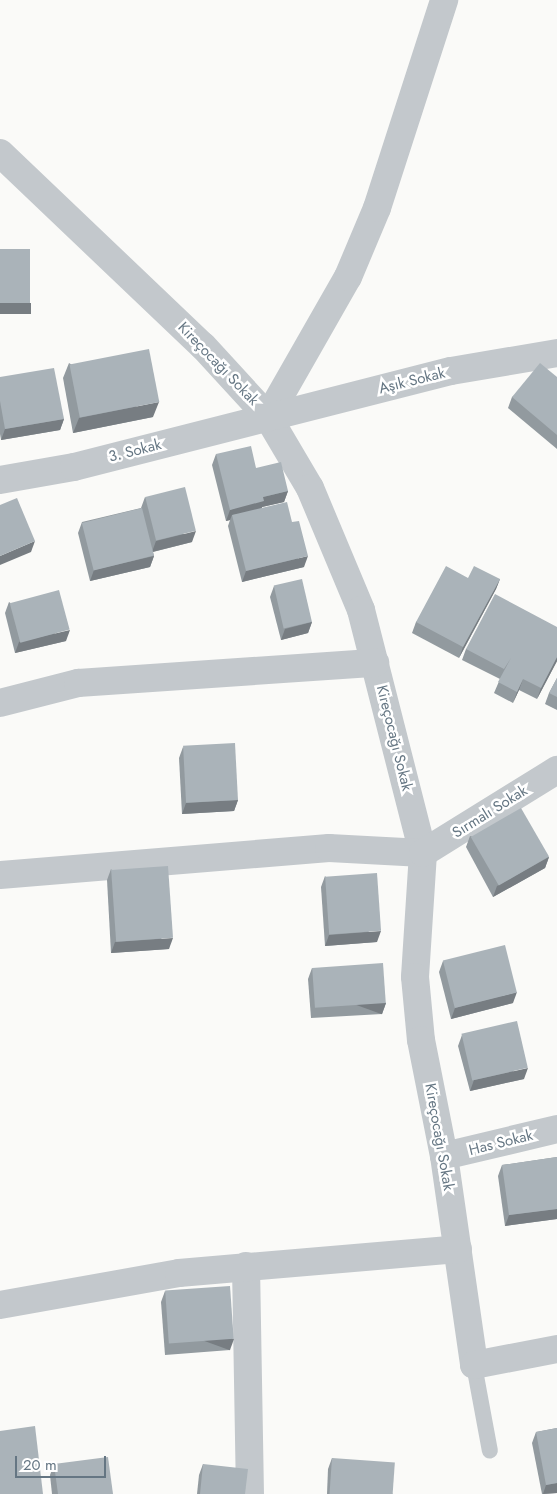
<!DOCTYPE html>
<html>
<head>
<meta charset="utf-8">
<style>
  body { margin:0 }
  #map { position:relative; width:557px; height:1494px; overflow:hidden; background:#fafaf8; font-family:Jost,sans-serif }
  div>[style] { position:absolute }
  .service>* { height:16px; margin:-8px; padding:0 8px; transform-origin:8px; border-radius:8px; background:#c3c8cc }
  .minor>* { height:28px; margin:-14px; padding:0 14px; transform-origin:14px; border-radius:14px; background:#c3c8cc }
  .wall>* { inset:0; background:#929a9f }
  .shaded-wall>* { inset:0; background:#777d82; transform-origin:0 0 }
  .building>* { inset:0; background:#aab3b9; transform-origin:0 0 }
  span { translate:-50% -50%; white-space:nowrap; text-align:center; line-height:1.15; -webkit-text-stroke:5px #fff; paint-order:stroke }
  .street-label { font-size:15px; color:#657683 }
  .scale { position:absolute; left:15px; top:1456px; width:91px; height:22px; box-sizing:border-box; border:2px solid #657683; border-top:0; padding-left:6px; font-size:15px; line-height:18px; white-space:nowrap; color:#657683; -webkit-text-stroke:4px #fff; paint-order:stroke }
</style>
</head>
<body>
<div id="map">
  <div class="service">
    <div style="left:474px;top:1365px;width:87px;rotate:79.5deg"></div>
  </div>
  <div class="minor">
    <div style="left:0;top:153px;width:280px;rotate:43.6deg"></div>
    <div style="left:203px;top:346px;width:96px;rotate:47.5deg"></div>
    <div style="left:268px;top:417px;width:82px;rotate:59.4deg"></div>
    <div style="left:310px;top:488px;width:132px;rotate:67.3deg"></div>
    <div style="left:361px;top:610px;width:251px;rotate:75.7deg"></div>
    <div style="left:423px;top:853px;width:124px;rotate:93.7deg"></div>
    <div style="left:415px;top:977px;width:63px;rotate:84.6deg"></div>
    <div style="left:421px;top:1040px;width:118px;rotate:78.8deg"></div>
    <div style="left:444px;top:1156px;width:211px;rotate:81.8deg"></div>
    <div style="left:474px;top:1365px;width:85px;rotate:-10.9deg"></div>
    <div style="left:268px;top:417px;width:161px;rotate:-60.3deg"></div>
    <div style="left:348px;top:277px;width:75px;rotate:-67.2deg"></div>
    <div style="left:377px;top:208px;width:219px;rotate:-72.1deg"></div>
    <div style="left:0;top:480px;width:75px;rotate:-10deg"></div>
    <div style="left:74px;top:467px;width:389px;rotate:-14.3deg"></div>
    <div style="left:451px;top:371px;width:108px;rotate:-9.6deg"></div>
    <div style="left:0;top:703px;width:81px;rotate:-14.4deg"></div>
    <div style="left:78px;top:683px;width:298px;rotate:-3.9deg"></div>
    <div style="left:0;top:875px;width:330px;rotate:-4.7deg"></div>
    <div style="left:329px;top:848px;width:94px;rotate:3deg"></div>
    <div style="left:423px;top:853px;width:158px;rotate:-31.8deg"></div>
    <div style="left:444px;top:1156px;width:116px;rotate:-13.4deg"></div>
    <div style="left:246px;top:1266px;width:228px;rotate:89deg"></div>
    <div style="left:0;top:1305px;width:182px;rotate:-10.1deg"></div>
    <div style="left:179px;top:1273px;width:280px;rotate:-4.9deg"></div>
  </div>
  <div class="wall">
    <div style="clip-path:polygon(69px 363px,153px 417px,73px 433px,63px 378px)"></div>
    <div style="clip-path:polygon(0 377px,64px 419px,60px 430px,1px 440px,0 434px)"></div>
    <div style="clip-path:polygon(557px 377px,557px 449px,508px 408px,512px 397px)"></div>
    <div style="clip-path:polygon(216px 454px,256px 468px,288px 491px,284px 502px,262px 507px,262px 508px,304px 567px,242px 582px,228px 526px,230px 520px,226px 521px,212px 465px)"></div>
    <div style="clip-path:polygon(145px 497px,192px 542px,153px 552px,154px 556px,150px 567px,90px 581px,78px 533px,82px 522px,141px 508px)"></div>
    <div style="clip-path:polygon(468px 578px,500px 579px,496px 589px,459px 658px,412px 633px,416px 622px)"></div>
    <div style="clip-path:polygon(274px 586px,312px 622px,308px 633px,281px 640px,270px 597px)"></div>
    <div style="clip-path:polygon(9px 602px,66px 641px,15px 653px,5px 613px)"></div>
    <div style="clip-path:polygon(557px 627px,557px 661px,537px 699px,519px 690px,513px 703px,494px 693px,500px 679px,462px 660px,466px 649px)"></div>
    <div style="clip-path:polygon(557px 678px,557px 710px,545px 704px,549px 693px)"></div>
    <div style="clip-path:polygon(183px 747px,238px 800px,234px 811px,182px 814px,179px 758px)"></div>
    <div style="clip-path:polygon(470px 836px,549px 857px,545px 868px,493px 897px,466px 847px)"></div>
    <div style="clip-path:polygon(111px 869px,169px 949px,111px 953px,107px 880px)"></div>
    <div style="clip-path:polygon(325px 876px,377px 942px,325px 946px,321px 887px)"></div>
    <div style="clip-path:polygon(443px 961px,513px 1003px,451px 1019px,439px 972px)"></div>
    <div style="clip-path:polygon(312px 968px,386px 1003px,382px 1014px,311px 1018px,308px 979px)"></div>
    <div style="clip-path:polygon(462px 1035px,524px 1079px,470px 1091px,458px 1046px)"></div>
    <div style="clip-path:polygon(557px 1157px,557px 1219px,505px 1226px,498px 1176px,502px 1165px)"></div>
    <div style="clip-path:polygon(165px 1291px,230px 1350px,165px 1355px,161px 1302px)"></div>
    <div style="clip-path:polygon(557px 1428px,557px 1493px,542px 1494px,532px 1443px,536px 1432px)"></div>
    <div style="clip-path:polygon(332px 1458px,393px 1494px,327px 1494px,328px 1469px)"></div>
    <div style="clip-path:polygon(54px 1464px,113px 1494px,52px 1494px,50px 1475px)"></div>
    <div style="clip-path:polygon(203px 1464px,245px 1494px,197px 1494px,199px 1475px)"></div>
  </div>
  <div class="shaded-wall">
    <div style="left:0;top:303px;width:31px;height:11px"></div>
    <div style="clip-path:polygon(159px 402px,153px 417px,73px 433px,79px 418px)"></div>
    <div style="clip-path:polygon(64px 419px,60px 430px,1px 440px,5px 429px)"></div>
    <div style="clip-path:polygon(288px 491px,284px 502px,262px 507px,260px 512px,232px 515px,230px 520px,226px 521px,230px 510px,263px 497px)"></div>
    <div style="clip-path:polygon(196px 531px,192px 542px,152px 552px,156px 541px)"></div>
    <div style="clip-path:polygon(35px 541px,31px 552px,0 565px,0 556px)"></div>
    <div style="clip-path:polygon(154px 556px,150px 567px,90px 581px,94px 570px)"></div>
    <div style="clip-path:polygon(308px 556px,304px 567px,242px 582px,246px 571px)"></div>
    <div style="clip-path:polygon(500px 579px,496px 589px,459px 658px,463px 647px)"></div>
    <div style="clip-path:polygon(312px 622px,308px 633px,281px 640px,285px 629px)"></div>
    <div style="clip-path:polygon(70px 630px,66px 641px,15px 653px,19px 642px)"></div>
    <div style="clip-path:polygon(557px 657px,557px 661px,537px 699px,541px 688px)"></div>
    <div style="clip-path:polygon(523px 679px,519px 690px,513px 703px,517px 692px)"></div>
    <div style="clip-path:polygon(238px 800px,234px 811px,182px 814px,186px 803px)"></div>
    <div style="clip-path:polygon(549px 857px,545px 868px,493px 897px,497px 886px)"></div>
    <div style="clip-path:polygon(381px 931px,377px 942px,325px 946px,329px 935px)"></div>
    <div style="clip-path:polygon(173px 938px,169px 949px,111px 953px,115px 942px)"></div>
    <div style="clip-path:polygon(517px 992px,513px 1003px,451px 1019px,455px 1008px)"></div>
    <div style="left:386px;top:1003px;width:12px;height:71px;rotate:110deg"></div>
    <div style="clip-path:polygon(528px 1068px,524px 1079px,470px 1091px,474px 1080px)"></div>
    <div style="clip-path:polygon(557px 1209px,557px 1219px,505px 1226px,509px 1215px)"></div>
    <div style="left:234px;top:1339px;width:12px;height:65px;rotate:110deg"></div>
    <div style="clip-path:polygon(557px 1483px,557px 1493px,543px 1494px,546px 1485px)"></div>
  </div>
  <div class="building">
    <div style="left:0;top:249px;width:30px;height:54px"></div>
    <div style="left:149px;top:349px;width:54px;height:81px;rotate:79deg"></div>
    <div style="clip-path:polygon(540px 363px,557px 377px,557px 435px,512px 397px)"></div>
    <div style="clip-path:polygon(54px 368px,64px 419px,5px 429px,0 401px,0 377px)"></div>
    <div style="clip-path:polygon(251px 446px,256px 468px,281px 462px,288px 491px,263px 497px,264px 501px,230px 510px,216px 454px)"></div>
    <div style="left:185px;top:487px;width:45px;height:41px;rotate:76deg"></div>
    <div style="clip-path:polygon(17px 498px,35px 541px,0 556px,0 505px)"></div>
    <div style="clip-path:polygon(287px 502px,292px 522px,299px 521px,308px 556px,246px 571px,232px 515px)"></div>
    <div style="left:142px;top:508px;width:49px;height:62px;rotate:76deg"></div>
    <div style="clip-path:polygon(446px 566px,468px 578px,474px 566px,500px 579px,463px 647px,416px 622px)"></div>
    <div style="left:302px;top:579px;width:44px;height:29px;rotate:77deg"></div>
    <div style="left:59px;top:590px;width:41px;height:51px;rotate:75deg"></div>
    <div style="clip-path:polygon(495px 594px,557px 627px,557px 657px,541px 688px,523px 679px,517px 692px,498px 682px,511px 658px,504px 669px,466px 649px)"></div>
    <div style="clip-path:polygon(557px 678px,557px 697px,549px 693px)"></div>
    <div style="left:235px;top:743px;width:57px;height:52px;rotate:87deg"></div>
    <div style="left:521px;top:808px;width:56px;height:58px;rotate:60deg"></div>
    <div style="left:168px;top:866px;width:72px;height:57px;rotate:86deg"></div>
    <div style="left:377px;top:873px;width:58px;height:52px;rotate:86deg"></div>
    <div style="left:505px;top:945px;width:49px;height:64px;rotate:76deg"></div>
    <div style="left:383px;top:963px;width:40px;height:71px;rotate:86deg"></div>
    <div style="left:517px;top:1021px;width:48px;height:57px;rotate:77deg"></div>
    <div style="clip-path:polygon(557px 1157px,557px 1209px,509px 1215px,502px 1165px)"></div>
    <div style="left:230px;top:1286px;width:53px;height:65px;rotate:86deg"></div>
    <div style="clip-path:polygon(35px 1426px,43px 1494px,0 1494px,0 1431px)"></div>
    <div style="clip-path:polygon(557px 1428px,557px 1483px,546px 1485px,536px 1432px)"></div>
    <div style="clip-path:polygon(108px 1457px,113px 1494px,58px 1494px,54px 1464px)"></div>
    <div style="left:332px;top:1458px;width:63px;height:36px;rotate:4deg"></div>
    <div style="clip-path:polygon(203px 1464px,248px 1469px,245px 1494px,200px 1494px)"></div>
  </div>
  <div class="street-label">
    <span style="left:218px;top:364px;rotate:46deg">Kireçocağı Sokak</span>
    <span style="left:412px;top:381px;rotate:-14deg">Aşık Sokak</span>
    <span style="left:135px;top:451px;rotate:-14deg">3. Sokak</span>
    <span style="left:394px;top:738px;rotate:76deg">Kireçocağı Sokak</span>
    <span style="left:490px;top:812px;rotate:-32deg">Sırmalı Sokak</span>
    <span style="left:439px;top:1137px;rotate:80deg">Kireçocağı Sokak</span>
    <span style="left:501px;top:1143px;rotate:-14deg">Has Sokak</span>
  </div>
  <div class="scale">20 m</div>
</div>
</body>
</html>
